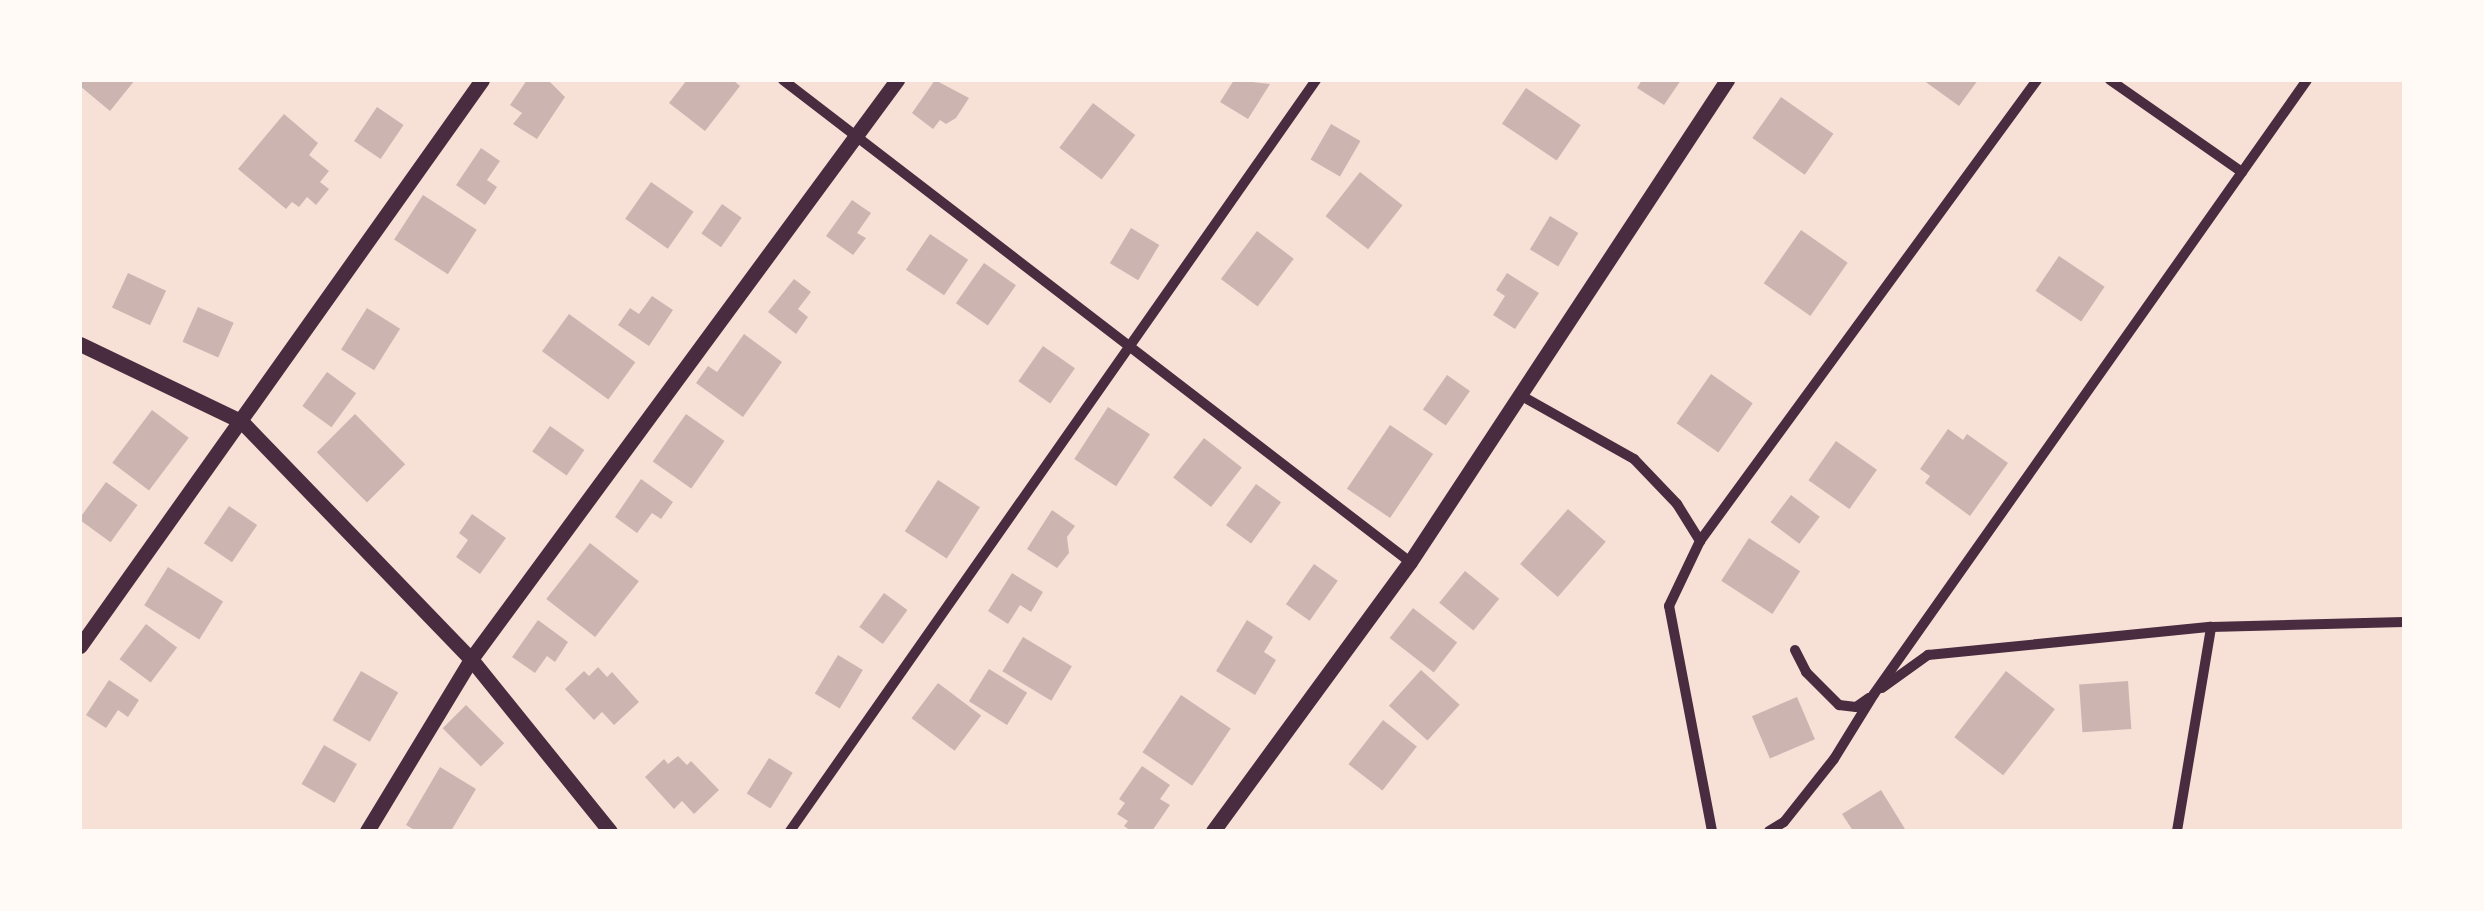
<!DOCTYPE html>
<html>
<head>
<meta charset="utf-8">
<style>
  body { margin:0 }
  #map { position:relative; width:2484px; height:911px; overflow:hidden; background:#f7e1d7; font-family:"PT Sans",sans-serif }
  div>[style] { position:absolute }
  .building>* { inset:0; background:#ccb4b1; transform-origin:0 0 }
  .minor>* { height:10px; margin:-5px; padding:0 5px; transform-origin:5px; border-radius:5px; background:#4a2c40 }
  .tertiary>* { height:15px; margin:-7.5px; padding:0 7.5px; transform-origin:7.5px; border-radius:7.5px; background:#4a2c40 }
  span { translate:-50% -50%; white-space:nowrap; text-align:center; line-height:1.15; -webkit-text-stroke:10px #fffaf5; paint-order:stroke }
  .frame { position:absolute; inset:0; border:82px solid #fffaf5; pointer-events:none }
</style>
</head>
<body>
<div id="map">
  <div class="building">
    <div style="clip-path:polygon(80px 80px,135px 80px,110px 111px,80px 86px)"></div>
    <div style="clip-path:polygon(527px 80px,548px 80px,565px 97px,537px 139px,513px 124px,522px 113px,510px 105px)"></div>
    <div style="clip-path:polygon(687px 80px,733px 80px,740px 86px,705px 131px,669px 103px)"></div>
    <div style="clip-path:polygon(935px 80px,969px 98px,956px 118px,946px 124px,940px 120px,933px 129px,912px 113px)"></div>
    <div style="clip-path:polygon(1234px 80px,1270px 84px,1248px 119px,1220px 102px)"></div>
    <div style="clip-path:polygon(1642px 80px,1681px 80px,1664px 105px,1637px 88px)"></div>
    <div style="clip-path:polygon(1923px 80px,1978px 80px,1959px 106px)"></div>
    <div style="left:1526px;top:88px;width:66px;height:43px;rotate:34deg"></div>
    <div style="left:1781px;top:97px;width:64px;height:50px;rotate:35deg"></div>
    <div style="left:1093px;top:103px;width:53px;height:56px;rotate:37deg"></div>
    <div style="left:377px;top:107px;width:32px;height:41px;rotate:34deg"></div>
    <div style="clip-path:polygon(284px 114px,318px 143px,309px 155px,329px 171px,320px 182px,329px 189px,316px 205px,307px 197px,299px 207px,292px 202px,286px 209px,238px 169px)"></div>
    <div style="left:1331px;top:124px;width:34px;height:41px;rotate:30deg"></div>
    <div style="clip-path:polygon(481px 148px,500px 161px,487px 180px,497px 187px,485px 205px,456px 185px)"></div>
    <div style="left:1360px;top:172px;width:54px;height:56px;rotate:38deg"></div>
    <div style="left:651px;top:182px;width:52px;height:45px;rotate:35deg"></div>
    <div style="left:423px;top:195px;width:64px;height:53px;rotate:33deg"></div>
    <div style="clip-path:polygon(852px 200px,871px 213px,857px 233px,866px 238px,853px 255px,826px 236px)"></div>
    <div style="left:722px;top:204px;width:24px;height:36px;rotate:35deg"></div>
    <div style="left:1550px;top:216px;width:33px;height:39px;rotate:31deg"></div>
    <div style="left:1131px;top:228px;width:33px;height:41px;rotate:31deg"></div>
    <div style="left:1801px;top:230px;width:57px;height:65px;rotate:35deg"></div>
    <div style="left:1257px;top:231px;width:46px;height:60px;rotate:37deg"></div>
    <div style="left:930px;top:234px;width:46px;height:43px;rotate:34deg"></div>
    <div style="left:2059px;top:256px;width:55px;height:42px;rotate:34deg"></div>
    <div style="left:984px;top:263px;width:39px;height:49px;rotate:35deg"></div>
    <div style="left:128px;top:273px;width:42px;height:38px;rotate:25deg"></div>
    <div style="clip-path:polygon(1507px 273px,1539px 293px,1515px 329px,1493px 315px,1505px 296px,1496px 290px)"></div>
    <div style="clip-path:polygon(794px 279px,811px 292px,798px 309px,808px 317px,796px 334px,768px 312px)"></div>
    <div style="clip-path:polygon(652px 296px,673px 310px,649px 346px,618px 325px,630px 308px,639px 314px)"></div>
    <div style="left:198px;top:307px;width:39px;height:38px;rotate:24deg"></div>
    <div style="left:367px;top:308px;width:39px;height:49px;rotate:32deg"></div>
    <div style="left:569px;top:314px;width:82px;height:46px;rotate:36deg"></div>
    <div style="clip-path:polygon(744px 334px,782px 362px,743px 417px,696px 383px,708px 366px,717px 372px)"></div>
    <div style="left:1043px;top:346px;width:39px;height:43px;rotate:35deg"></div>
    <div style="left:327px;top:372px;width:36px;height:42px;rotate:36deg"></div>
    <div style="left:1711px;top:374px;width:51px;height:60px;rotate:35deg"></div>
    <div style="left:1447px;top:375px;width:28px;height:42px;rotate:35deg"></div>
    <div style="left:1108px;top:407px;width:50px;height:62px;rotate:33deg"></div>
    <div style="left:152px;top:410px;width:46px;height:66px;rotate:37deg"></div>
    <div style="left:355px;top:414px;width:71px;height:54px;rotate:45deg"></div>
    <div style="left:686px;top:414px;width:47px;height:58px;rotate:35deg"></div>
    <div style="left:1390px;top:425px;width:52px;height:77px;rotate:34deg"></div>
    <div style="left:550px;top:426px;width:42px;height:31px;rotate:35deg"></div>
    <div style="clip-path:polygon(1948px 429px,1963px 440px,1967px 434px,2008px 463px,1970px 516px,1925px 483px,1930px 476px,1920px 469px)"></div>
    <div style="left:1204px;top:438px;width:48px;height:50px;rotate:38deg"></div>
    <div style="left:1836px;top:441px;width:50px;height:48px;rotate:35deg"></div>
    <div style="clip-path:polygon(641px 479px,673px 502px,661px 519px,652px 513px,637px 533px,615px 517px)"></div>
    <div style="left:938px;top:480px;width:50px;height:61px;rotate:33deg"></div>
    <div style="left:106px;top:482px;width:39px;height:46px;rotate:36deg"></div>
    <div style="left:1256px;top:484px;width:31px;height:51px;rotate:36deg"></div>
    <div style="left:1791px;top:495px;width:36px;height:34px;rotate:37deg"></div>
    <div style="left:229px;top:506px;width:34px;height:45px;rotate:34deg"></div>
    <div style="left:1568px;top:509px;width:50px;height:73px;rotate:41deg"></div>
    <div style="clip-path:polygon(1052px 510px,1075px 526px,1067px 537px,1069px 553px,1057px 568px,1027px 549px)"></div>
    <div style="clip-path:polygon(472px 514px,506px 538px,480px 574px,456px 557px,468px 540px,459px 533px)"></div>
    <div style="left:1749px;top:538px;width:61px;height:51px;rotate:33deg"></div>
    <div style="left:590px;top:543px;width:62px;height:71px;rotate:38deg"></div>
    <div style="left:1314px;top:564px;width:29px;height:49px;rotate:35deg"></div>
    <div style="left:168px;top:567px;width:65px;height:45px;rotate:32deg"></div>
    <div style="left:1465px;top:571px;width:44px;height:41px;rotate:39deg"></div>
    <div style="clip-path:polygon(1012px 573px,1043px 592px,1031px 612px,1020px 605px,1008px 624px,988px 611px)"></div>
    <div style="left:884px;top:593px;width:29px;height:42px;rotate:36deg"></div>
    <div style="left:1413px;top:608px;width:56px;height:38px;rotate:38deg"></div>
    <div style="clip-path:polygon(538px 620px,568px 642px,555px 662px,547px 656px,535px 673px,512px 657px)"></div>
    <div style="clip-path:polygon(1247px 620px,1273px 637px,1264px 652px,1276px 660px,1255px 695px,1216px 671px)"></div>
    <div style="left:146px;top:624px;width:39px;height:44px;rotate:37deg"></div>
    <div style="left:1023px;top:637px;width:57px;height:40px;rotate:31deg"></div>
    <div style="left:838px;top:655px;width:29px;height:45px;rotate:31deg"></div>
    <div style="clip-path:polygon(598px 667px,607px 677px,612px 672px,639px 702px,614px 725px,602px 712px,594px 720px,565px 689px,584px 671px,589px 676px)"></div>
    <div style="left:989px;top:669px;width:45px;height:38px;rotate:32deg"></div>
    <div style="left:1421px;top:670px;width:52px;height:48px;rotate:42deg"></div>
    <div style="left:361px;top:671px;width:43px;height:57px;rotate:30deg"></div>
    <div style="left:2006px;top:671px;width:62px;height:84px;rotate:38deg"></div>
    <div style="clip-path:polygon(109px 680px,139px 700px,128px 717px,118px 710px,106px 728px,86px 715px)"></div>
    <div style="left:2128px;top:681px;width:48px;height:49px;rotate:86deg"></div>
    <div style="left:938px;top:683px;width:54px;height:44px;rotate:37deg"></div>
    <div style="left:1181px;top:695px;width:60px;height:69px;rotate:34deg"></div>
    <div style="left:1797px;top:697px;width:46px;height:49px;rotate:67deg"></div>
    <div style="left:466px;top:705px;width:54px;height:33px;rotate:45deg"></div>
    <div style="left:1383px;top:720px;width:43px;height:56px;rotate:38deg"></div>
    <div style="left:324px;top:745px;width:38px;height:45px;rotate:30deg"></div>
    <div style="clip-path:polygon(678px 756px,687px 765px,691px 761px,719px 790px,694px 814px,682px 801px,674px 809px,645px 777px,664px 759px,668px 764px)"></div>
    <div style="left:769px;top:758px;width:28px;height:42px;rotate:32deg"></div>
    <div style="clip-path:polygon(1142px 766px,1170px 785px,1160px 799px,1170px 805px,1152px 831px,1131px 831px,1124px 826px,1128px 821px,1117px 814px,1125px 803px,1119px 799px)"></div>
    <div style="clip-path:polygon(440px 767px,476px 789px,451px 831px,416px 831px,406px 825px)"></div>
    <div style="clip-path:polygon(1881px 790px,1905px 829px,1853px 831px,1842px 814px)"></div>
  </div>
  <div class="minor">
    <div style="left:783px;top:80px;width:791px;rotate:37.55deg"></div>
    <div style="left:2110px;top:80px;width:161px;rotate:34.9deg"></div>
    <div style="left:1520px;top:395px;width:131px;rotate:29.3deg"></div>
    <div style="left:1634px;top:459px;width:62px;rotate:46.3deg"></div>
    <div style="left:1677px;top:504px;width:44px;rotate:58.1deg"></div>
    <div style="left:1795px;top:650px;width:25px;rotate:63deg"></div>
    <div style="left:1806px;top:672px;width:47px;rotate:45deg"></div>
    <div style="left:1839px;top:705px;width:17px;rotate:7deg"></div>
    <div style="left:1856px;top:707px;width:16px;rotate:-35deg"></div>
    <div style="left:1882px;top:688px;width:57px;rotate:-35.7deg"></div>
    <div style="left:1928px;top:655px;width:284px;rotate:-5.7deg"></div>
    <div style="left:2211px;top:627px;width:193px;rotate:-1.5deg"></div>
    <div style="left:790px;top:831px;width:917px;rotate:-54.99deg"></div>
    <div style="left:1712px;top:831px;width:229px;rotate:-100.8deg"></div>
    <div style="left:1669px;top:606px;width:72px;rotate:-64.5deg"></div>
    <div style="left:1700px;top:541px;width:571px;rotate:-53.83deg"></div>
    <div style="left:1769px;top:831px;width:17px;rotate:-31deg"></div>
    <div style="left:1784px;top:822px;width:80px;rotate:-51.6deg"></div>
    <div style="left:1834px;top:759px;width:76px;rotate:-58.4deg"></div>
    <div style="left:1874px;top:694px;width:751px;rotate:-54.81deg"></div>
    <div style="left:2177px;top:831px;width:207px;rotate:-80.5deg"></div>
  </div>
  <div class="tertiary">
    <div style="left:80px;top:344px;width:178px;rotate:25.6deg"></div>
    <div style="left:241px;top:421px;width:331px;rotate:46deg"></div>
    <div style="left:471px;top:659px;width:221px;rotate:51.1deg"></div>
    <div style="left:80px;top:646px;width:694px;rotate:-54.62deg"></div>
    <div style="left:367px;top:831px;width:201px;rotate:-58.8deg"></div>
    <div style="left:471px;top:659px;width:719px;rotate:-53.66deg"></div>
    <div style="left:1213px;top:831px;width:333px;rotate:-53.8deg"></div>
    <div style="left:1410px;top:562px;width:577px;rotate:-56.67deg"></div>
  </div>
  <div class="frame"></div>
</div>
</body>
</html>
